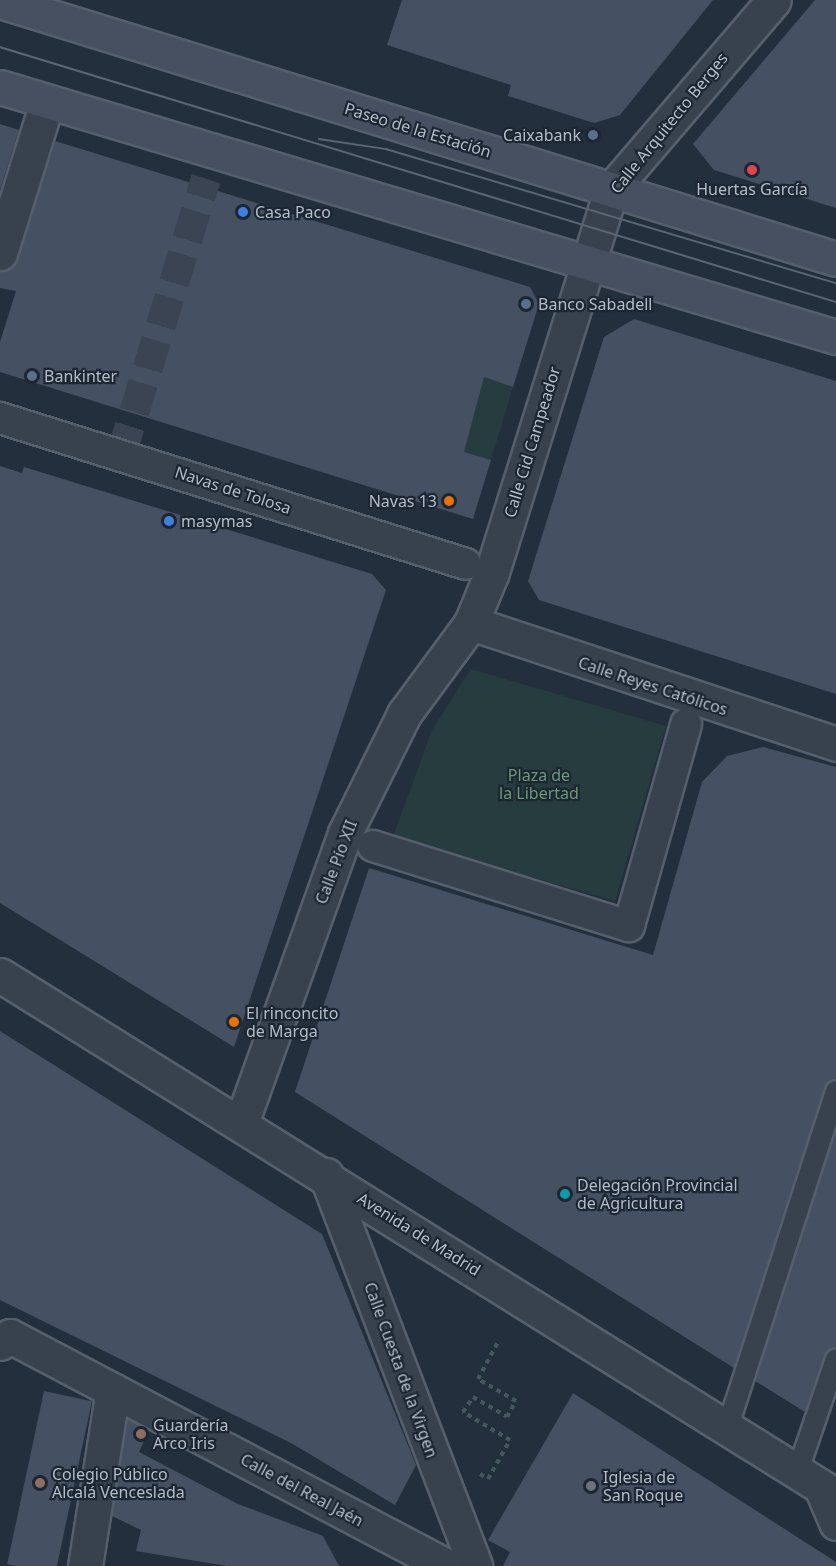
<!DOCTYPE html>
<html>
<head>
<meta charset="utf-8">
<style>
  body { margin:0 }
  #map { position:relative; width:836px; height:1566px; overflow:hidden; background:#242f3e; font-family:"Noto Sans",sans-serif }
  div>[style] { position:absolute }
  .green>* { inset:0; background:#263c3f }
  .building>* { inset:0; background:#455162; transform-origin:0 0 }
  .pedestrian-tunnel>* { height:30px; margin-top:-15px; transform-origin:0; background:repeating-linear-gradient(90deg,#3a4453 0 30px,transparent 0 45px) }
  .path>* { height:4px; margin-top:-2px; transform-origin:0; background:repeating-linear-gradient(90deg,#44595c 0 4.5px,transparent 0 9px) }
  .roads { filter:drop-shadow(2px 0 #565f6c) drop-shadow(-2px 0 #565f6c) drop-shadow(0 2px #565f6c) drop-shadow(0 -2px #565f6c) }
  .service>* { height:20px; margin:-10px; padding:0 10px; transform-origin:10px; border-radius:10px; background:#38414e }
  .pedestrian>* { height:30px; margin:-15px; padding:0 15px; transform-origin:15px; border-radius:15px; background:#38414e }
  .minor>* { height:33px; margin:-16.5px; padding:0 16.5px; transform-origin:16.5px; border-radius:16.5px; background:#38414e }
  .tertiary>* { height:33px; margin:-16.5px; padding:0 16.5px; transform-origin:16.5px; border-radius:16.5px; background:#38414e }
  .secondary>* { height:33px; margin:-16.5px; padding:0 16.5px; transform-origin:16.5px; border-radius:16.5px; background:#465061 }
  .tram>* { height:1.5px; margin:-0.75px; padding:0 0.75px; transform-origin:0.75px; border-radius:0.75px; background:#5a6575 }
  .dots>* { width:16px; height:16px; translate:-50% -50%; box-sizing:border-box; border:3px solid #1d2633; border-radius:50% }
  span { translate:-50% -50%; white-space:nowrap; text-align:center; line-height:1.15; -webkit-text-stroke:4.5px #1d2633; paint-order:stroke }
  .street-label { font-size:16px; color:#b4bcc9 }
  .poi-label { font-size:16px; color:#b4bcc9 }
  .right { translate:-100% -50%; text-align:right }
  .left { translate:0 -50%; text-align:left }
  .park-label { font-size:16px; color:#6b9a76 }
</style>
</head>
<body>
<div id="map">
  <div class="green">
    <div style="clip-path:polygon(484px 377px,513px 387px,491px 460px,414px 437px)"></div>
    <div style="clip-path:polygon(471px 669px,666px 726px,615px 901px,393px 837px,432px 730px)"></div>
  </div>
  <div class="building">
    <div style="clip-path:polygon(402px 0,713px 0,620px 115px,594px 123px,508px 96px,511px 85px,387px 45px)"></div>
    <div style="clip-path:polygon(815px 0,836px 0,836px 208px,714px 170px,693px 144px)"></div>
    <div style="clip-path:polygon(0 124px,19px 130px,0 190px)"></div>
    <div style="clip-path:polygon(55px 141px,530px 287px,539px 304px,513px 387px,484px 377px,464px 452px,491px 460px,473px 519px,0 372px,0 342px,16px 291px,0 288px,0 271px,18px 259px)"></div>
    <div style="clip-path:polygon(634px 319px,836px 381px,836px 694px,539px 600px,528px 581px,604px 337px)"></div>
    <div style="clip-path:polygon(0 466px,22px 473px,24px 467px,372px 574px,386px 590px,234px 1047px,0 903px)"></div>
    <div style="clip-path:polygon(763px 747px,836px 767px,836px 1079px,825px 1087px,734px 1368px,295px 1092px,369px 868px,653px 955px,702px 782px,727px 756px)"></div>
    <div style="clip-path:polygon(0 1031px,322px 1234px,416px 1465px,395px 1505px,291px 1443px,0 1300px)"></div>
    <div style="clip-path:polygon(836px 1130px,836px 1347px,825px 1355px,805px 1412px,755px 1381px)"></div>
    <div style="left:44px;top:1391px;width:49px;height:177px;rotate:12deg"></div>
    <div style="clip-path:polygon(573px 1393px,836px 1562px,836px 1566px,503px 1566px,510px 1552px,488px 1540px)"></div>
    <div style="clip-path:polygon(127px 1419px,149px 1430px,139px 1452px,238px 1504px,323px 1536px,339px 1566px,227px 1566px,136px 1551px,141px 1530px,112px 1516px)"></div>
  </div>
  <div class="pedestrian-tunnel">
    <div style="left:121px;top:455px;width:289px;rotate:-72.9deg"></div>
  </div>
  <div class="path">
    <div style="left:480px;top:1474px;width:9px;rotate:32deg"></div>
    <div style="left:488px;top:1479px;width:45px;rotate:-60.6deg"></div>
    <div style="left:510px;top:1440px;width:55px;rotate:-149.2deg"></div>
    <div style="left:463px;top:1412px;width:18px;rotate:-56deg"></div>
    <div style="left:473px;top:1397px;width:39px;rotate:30deg"></div>
    <div style="left:507px;top:1417px;width:18px;rotate:-61deg"></div>
    <div style="left:516px;top:1401px;width:44px;rotate:-149.9deg"></div>
    <div style="left:478px;top:1379px;width:44px;rotate:-61.7deg"></div>
  </div>
  <div class="roads">
    <div class="service">
      <div style="left:727px;top:1429px;width:355px;rotate:-72.1deg"></div>
      <div style="left:797px;top:1473px;width:120px;rotate:-71.1deg"></div>
    </div>
    <div class="pedestrian">
      <div style="left:0;top:418px;width:488px;rotate:17.4deg"></div>
      <div style="left:373px;top:846px;width:268px;rotate:17.4deg"></div>
      <div style="left:629px;top:926px;width:210px;rotate:-74.2deg"></div>
    </div>
    <div class="minor">
      <div style="left:0;top:253px;width:158px;rotate:-72.7deg"></div>
      <div style="left:471px;top:623px;width:385px;rotate:18.3deg"></div>
      <div style="left:242px;top:1121px;width:306px;rotate:-70.3deg"></div>
      <div style="left:345px;top:833px;width:133px;rotate:-63.6deg"></div>
      <div style="left:404px;top:714px;width:113px;rotate:-53.6deg"></div>
      <div style="left:471px;top:623px;width:55px;rotate:-67.6deg"></div>
      <div style="left:492px;top:572px;width:400px;rotate:-72.7deg"></div>
      <div style="left:611px;top:190px;width:250px;rotate:-49.4deg"></div>
      <div style="left:326px;top:1175px;width:418px;rotate:69.1deg"></div>
      <div style="left:0;top:1343px;width:12px;rotate:-35deg"></div>
      <div style="left:10px;top:1336px;width:493px;rotate:27.8deg"></div>
      <div style="left:821px;top:1487px;width:39px;rotate:67deg"></div>
      <div style="left:85px;top:1566px;width:178px;rotate:-81deg"></div>
    </div>
    <div class="tertiary">
      <div style="left:0;top:975px;width:985px;rotate:31.93deg"></div>
    </div>
    <div class="secondary">
      <div style="left:0;top:1px;width:875px;rotate:17.15deg"></div>
      <div style="left:0;top:87px;width:873px;rotate:16.65deg"></div>
    </div>
  </div>
  <div class="tram">
    <div style="left:0;top:47px;width:874px;rotate:16.96deg"></div>
    <div style="left:319px;top:139px;width:68px;rotate:8.5deg"></div>
    <div style="left:386px;top:149px;width:470px;rotate:16.6deg"></div>
  </div>
  <div class="dots">
    <div style="left:593px;top:135px;background:#5c6f8a"></div>
    <div style="left:752px;top:170px;background:#e0444e"></div>
    <div style="left:243px;top:212px;background:#3f7fe0"></div>
    <div style="left:526px;top:304px;background:#5c6f8a"></div>
    <div style="left:32px;top:376px;background:#5c6f8a"></div>
    <div style="left:449px;top:501px;background:#e8710a"></div>
    <div style="left:169px;top:521px;background:#3f7fe0"></div>
    <div style="left:234px;top:1022px;background:#e8710a"></div>
    <div style="left:565px;top:1194px;background:#0f9aa8"></div>
    <div style="left:141px;top:1434px;background:#8d6e63"></div>
    <div style="left:40px;top:1483px;background:#8d6e63"></div>
    <div style="left:591px;top:1486px;background:#6b7280"></div>
  </div>
  <div class="street-label">
    <span style="left:669px;top:123px;rotate:-51deg">Calle Arquitecto Berges</span>
    <span style="left:418px;top:130px;rotate:17deg">Paseo de la Estación</span>
    <span style="left:532px;top:442px;rotate:-73deg">Calle Cid Campeador</span>
    <span style="left:233px;top:490px;rotate:18deg">Navas de Tolosa</span>
    <span style="left:653px;top:686px;rotate:18deg">Calle Reyes Católicos</span>
    <span style="left:336px;top:862px;rotate:-69deg">Calle Pío XII</span>
    <span style="left:419px;top:1234px;rotate:32deg">Avenida de Madrid</span>
    <span style="left:401px;top:1370px;rotate:70deg">Calle Cuesta de la Virgen</span>
    <span style="left:302px;top:1490px;rotate:28deg">Calle del Real Jaén</span>
  </div>
  <div class="poi-label">
    <span class="right" style="left:581px;top:135px">Caixabank</span>
    <span style="left:752px;top:189px">Huertas García</span>
    <span class="left" style="left:255px;top:212px">Casa Paco</span>
    <span class="left" style="left:538px;top:304px">Banco Sabadell</span>
    <span class="left" style="left:44px;top:376px">Bankinter</span>
    <span class="right" style="left:437px;top:501px">Navas 13</span>
    <span class="left" style="left:181px;top:521px">masymas</span>
    <span class="left" style="left:246px;top:1022px">El rinconcito<br>de Marga</span>
    <span class="left" style="left:577px;top:1194px">Delegación Provincial<br>de Agricultura</span>
    <span class="left" style="left:153px;top:1434px">Guardería<br>Arco Iris</span>
    <span class="left" style="left:52px;top:1483px">Colegio Público<br>Alcalá Venceslada</span>
    <span class="left" style="left:603px;top:1486px">Iglesia de<br>San Roque</span>
  </div>
  <div class="park-label">
    <span style="left:539px;top:784px">Plaza de<br>la Libertad</span>
  </div>
</div>
</body>
</html>
